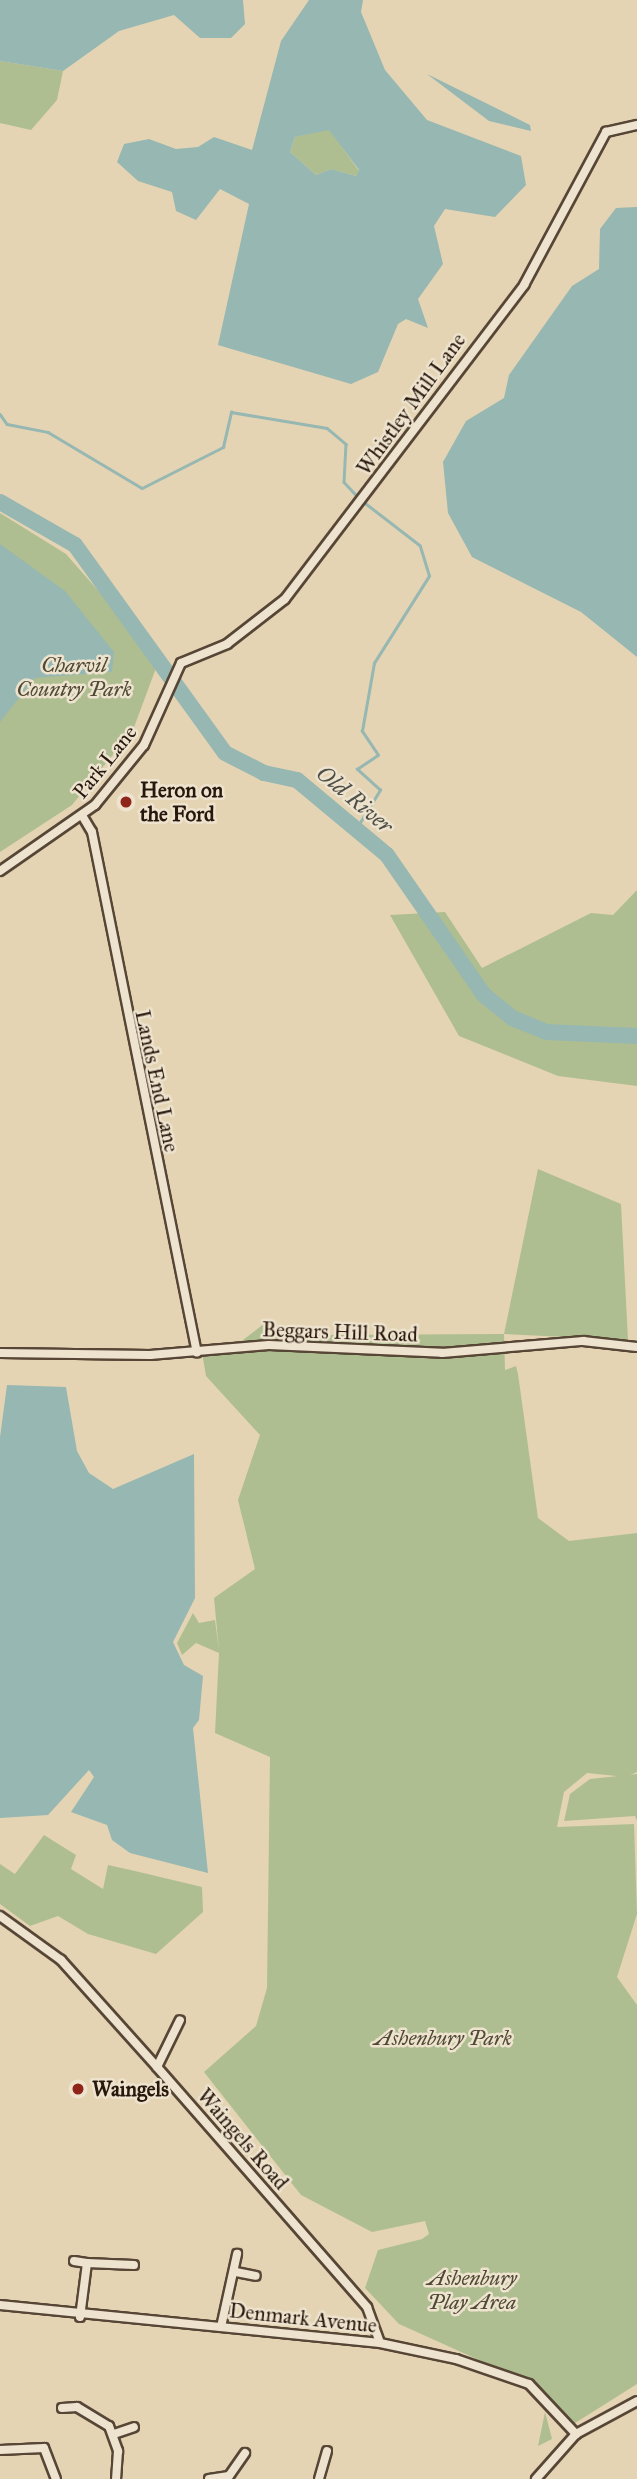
<!DOCTYPE html>
<html>
<head>
<meta charset="utf-8">
<style>
  body { margin:0 }
  #map { position:relative; width:637px; height:2479px; overflow:hidden; background:#e4d4b3; font-family:"IM FELL Great Primer",serif }
  div>[style] { position:absolute }
  .green>* { inset:0; background:#afbe90 }
  .water>* { inset:0; background:#96b7b2 }
  .stream>* { height:2.5px; margin:-1.25px; padding:0 1.25px; transform-origin:1.25px; border-radius:1.25px; background:#96b7b2 }
  .river>* { height:16px; margin:-8px; padding:0 8px; transform-origin:8px; border-radius:8px; background:#96b7b2 }
  .roads { filter:drop-shadow(2px 0 #574636) drop-shadow(-2px 0 #574636) drop-shadow(0 2px #574636) drop-shadow(0 -2px #574636) }
  .street>* { height:8px; margin:-4px; padding:0 4px; transform-origin:4px; border-radius:4px; background:#ede3ce }
  .dots>* { width:19px; height:19px; translate:-50% -50%; box-sizing:border-box; border:4px solid #ede3ce; border-radius:50% }
  span { translate:-50% -50%; white-space:nowrap; text-align:center; line-height:1.15; -webkit-text-stroke:5px #ede3ce; paint-order:stroke }
  .street-label { font-size:21px; color:#28170c }
  .park-label { font-size:21px; color:#504934; font-style:italic }
  .poi-label { font-size:21px; color:#28170c; font-weight:700 }
  .left { translate:0 -50%; text-align:left }
  .water-label { font-size:23px; color:#4e4f46; font-style:italic }
</style>
</head>
<body>
<div id="map">
  <div class="green">
    <div style="clip-path:polygon(0 61px,63px 71px,57px 100px,31px 130px,0 123px)"></div>
    <div style="clip-path:polygon(329px 129px,359px 171px,356px 176px,331px 169px,316px 175px,290px 152px,295px 137px)"></div>
    <div style="clip-path:polygon(0 513px,66px 554px,159px 660px,133px 730px,72px 805px,0 852px)"></div>
    <div style="clip-path:polygon(637px 890px,637px 1086px,558px 1076px,459px 1036px,390px 915px,445px 912px,482px 968px,591px 913px,613px 915px)"></div>
    <div style="clip-path:polygon(538px 1169px,621px 1204px,628px 1340px,504px 1334px,505px 1370px,516px 1366px,518px 1374px,538px 1518px,569px 1541px,637px 1533px,637px 1772px,626px 1777px,587px 1773px,564px 1792px,557px 1827px,634px 1824px,637px 1914px,617px 1977px,637px 2005px,637px 2384px,572px 2425px,532px 2384px,399px 2324px,365px 2288px,378px 2250px,422px 2239px,429px 2234px,425px 2221px,372px 2232px,301px 2195px,204px 2072px,256px 2026px,267px 1988px,270px 1757px,215px 1733px,219px 1653px,196px 1643px,182px 1655px,177px 1643px,193px 1613px,199px 1623px,215px 1620px,219px 1651px,214px 1598px,255px 1569px,238px 1500px,260px 1435px,206px 1376px,201px 1347px,239px 1343px,265px 1323px,323px 1335px,504px 1334px)"></div>
    <div style="clip-path:polygon(637px 1774px,637px 1821px,635px 1816px,564px 1821px,570px 1794px,590px 1779px)"></div>
    <div style="clip-path:polygon(44px 1835px,76px 1855px,71px 1869px,103px 1889px,108px 1865px,135px 1871px,202px 1887px,203px 1912px,156px 1954px,88px 1934px,58px 1916px,30px 1926px,0 1904px,0 1864px,15px 1874px)"></div>
    <div style="clip-path:polygon(545px 2412px,552px 2439px,538px 2446px)"></div>
  </div>
  <div class="water">
    <div style="clip-path:polygon(0 0,243px 0,245px 24px,231px 38px,200px 38px,174px 15px,119px 31px,63px 71px,0 61px)"></div>
    <div style="clip-path:polygon(evenodd,309px 0,363px 0,361px 12px,385px 70px,427px 120px,521px 156px,526px 185px,495px 217px,445px 209px,434px 226px,443px 264px,418px 299px,428px 328px,406px 319px,398px 324px,378px 372px,351px 384px,218px 345px,249px 204px,220px 189px,196px 220px,176px 211px,172px 192px,138px 181px,117px 162px,124px 144px,149px 139px,176px 149px,198px 147px,214px 137px,252px 150px,281px 41px,309px 0,329px 130px,359px 170px,356px 176px,331px 169px,316px 175px,290px 152px,295px 137px,329px 130px)"></div>
    <div style="clip-path:polygon(427px 74px,530px 125px,531px 131px,489px 121px)"></div>
    <div style="clip-path:polygon(637px 207px,637px 657px,581px 612px,472px 557px,448px 513px,443px 462px,466px 421px,504px 398px,509px 375px,572px 286px,599px 269px,600px 229px,616px 208px)"></div>
    <div style="clip-path:polygon(0 544px,65px 591px,114px 652px,112px 672px,35px 678px,0 722px)"></div>
    <div style="clip-path:polygon(7px 1385px,66px 1387px,77px 1451px,89px 1473px,113px 1489px,194px 1454px,195px 1598px,173px 1642px,184px 1665px,203px 1676px,199px 1720px,193px 1728px,208px 1873px,130px 1853px,112px 1840px,107px 1825px,71px 1812px,94px 1777px,89px 1770px,48px 1815px,0 1818px,0 1437px)"></div>
  </div>
  <div class="stream">
    <div style="left:0;top:414px;width:12px;rotate:55deg"></div>
    <div style="left:7px;top:424px;width:42px;rotate:11deg"></div>
    <div style="left:48px;top:432px;width:109px;rotate:30.8deg"></div>
    <div style="left:142px;top:488px;width:91px;rotate:-26.8deg"></div>
    <div style="left:223px;top:447px;width:36px;rotate:-77deg"></div>
    <div style="left:231px;top:412px;width:97px;rotate:9.5deg"></div>
    <div style="left:327px;top:428px;width:25px;rotate:40deg"></div>
    <div style="left:346px;top:444px;width:38px;rotate:93deg"></div>
    <div style="left:344px;top:482px;width:21px;rotate:47deg"></div>
    <div style="left:356px;top:829px;width:46px;rotate:-58.4deg"></div>
    <div style="left:380px;top:790px;width:31px;rotate:-138deg"></div>
    <div style="left:357px;top:769px;width:25px;rotate:-34deg"></div>
    <div style="left:378px;top:755px;width:29px;rotate:-124deg"></div>
    <div style="left:362px;top:731px;width:69px;rotate:-80deg"></div>
    <div style="left:374px;top:663px;width:103px;rotate:-57.7deg"></div>
    <div style="left:429px;top:576px;width:31px;rotate:-107deg"></div>
    <div style="left:420px;top:546px;width:72px;rotate:-142.3deg"></div>
  </div>
  <div class="river">
    <div style="left:0;top:502px;width:86px;rotate:29.8deg"></div>
    <div style="left:75px;top:545px;width:256px;rotate:54.2deg"></div>
    <div style="left:225px;top:753px;width:44px;rotate:27.1deg"></div>
    <div style="left:264px;top:773px;width:34px;rotate:12deg"></div>
    <div style="left:297px;top:780px;width:117px;rotate:39.8deg"></div>
    <div style="left:387px;top:855px;width:170px;rotate:55.3deg"></div>
    <div style="left:484px;top:995px;width:36px;rotate:39deg"></div>
    <div style="left:512px;top:1018px;width:37px;rotate:22deg"></div>
    <div style="left:546px;top:1032px;width:91px;rotate:2.5deg"></div>
  </div>
  <div class="roads">
    <div class="street">
      <div style="left:83px;top:817px;width:17px;rotate:59deg"></div>
      <div style="left:92px;top:832px;width:531px;rotate:78.61deg"></div>
      <div style="left:0;top:871px;width:116px;rotate:-34.8deg"></div>
      <div style="left:95px;top:805px;width:77px;rotate:-50.8deg"></div>
      <div style="left:144px;top:745px;width:90px;rotate:-65.7deg"></div>
      <div style="left:181px;top:663px;width:50px;rotate:-22.4deg"></div>
      <div style="left:227px;top:644px;width:73px;rotate:-37.8deg"></div>
      <div style="left:285px;top:599px;width:395px;rotate:-52.7deg"></div>
      <div style="left:524px;top:285px;width:174px;rotate:-61.8deg"></div>
      <div style="left:606px;top:132px;width:32px;rotate:-13deg"></div>
      <div style="left:0;top:1353px;width:150px;rotate:0.8deg"></div>
      <div style="left:150px;top:1355px;width:119px;rotate:-4.8deg"></div>
      <div style="left:269px;top:1345px;width:173px;rotate:2.6deg"></div>
      <div style="left:442px;top:1353px;width:142px;rotate:-4.9deg"></div>
      <div style="left:583px;top:1341px;width:54px;rotate:6.3deg"></div>
      <div style="left:0;top:1916px;width:75px;rotate:35.8deg"></div>
      <div style="left:61px;top:1960px;width:144px;rotate:48.1deg"></div>
      <div style="left:157px;top:2067px;width:319px;rotate:48.8deg"></div>
      <div style="left:367px;top:2307px;width:38px;rotate:70deg"></div>
      <div style="left:157px;top:2067px;width:52px;rotate:-63.9deg"></div>
      <div style="left:74px;top:2261px;width:13px;rotate:9deg"></div>
      <div style="left:236px;top:2272px;width:20px;rotate:11deg"></div>
      <div style="left:0;top:2305px;width:382px;rotate:5.7deg"></div>
      <div style="left:380px;top:2343px;width:78px;rotate:11.9deg"></div>
      <div style="left:456px;top:2359px;width:77px;rotate:18.9deg"></div>
      <div style="left:529px;top:2384px;width:69px;rotate:46.8deg"></div>
      <div style="left:80px;top:2317px;width:54px;rotate:-82.6deg"></div>
      <div style="left:87px;top:2263px;width:47px;rotate:2.4deg"></div>
      <div style="left:221px;top:2327px;width:75px;rotate:-77.6deg"></div>
      <div style="left:62px;top:2408px;width:15px;rotate:-4deg"></div>
      <div style="left:77px;top:2407px;width:37px;rotate:31deg"></div>
      <div style="left:109px;top:2426px;width:27px;rotate:70deg"></div>
      <div style="left:118px;top:2451px;width:28px;rotate:94deg"></div>
      <div style="left:114px;top:2434px;width:21px;rotate:-19deg"></div>
      <div style="left:0;top:2450px;width:44px;rotate:-2.6deg"></div>
      <div style="left:44px;top:2448px;width:33px;rotate:69deg"></div>
      <div style="left:209px;top:2479px;width:20px;rotate:-9deg"></div>
      <div style="left:229px;top:2476px;width:28px;rotate:-55deg"></div>
      <div style="left:319px;top:2479px;width:29px;rotate:-74deg"></div>
      <div style="left:536px;top:2479px;width:60px;rotate:-48.4deg"></div>
      <div style="left:576px;top:2434px;width:69px;rotate:-28.4deg"></div>
    </div>
  </div>
  <div class="dots">
    <div style="left:126px;top:802px;background:#8f2418"></div>
    <div style="left:78px;top:2089px;background:#8f2418"></div>
  </div>
  <div class="street-label">
    <span style="left:411px;top:404px;rotate:-54deg">Whistley Mill Lane</span>
    <span style="left:105px;top:762px;rotate:-51deg">Park Lane</span>
    <span style="left:157px;top:1081px;rotate:78deg">Lands End Lane</span>
    <span style="left:340px;top:1332px;rotate:2deg">Beggars Hill Road</span>
    <span style="left:243px;top:2139px;rotate:49deg">Waingels Road</span>
    <span style="left:303px;top:2318px;rotate:6deg">Denmark Avenue</span>
  </div>
  <div class="park-label">
    <span style="left:74px;top:677px">Charvil<br>Country Park</span>
    <span style="left:443px;top:2038px">Ashenbury Park</span>
    <span style="left:472px;top:2290px">Ashenbury<br>Play Area</span>
  </div>
  <div class="poi-label">
    <span class="left" style="left:140px;top:802px">Heron on<br>the Ford</span>
    <span class="left" style="left:92px;top:2089px">Waingels</span>
  </div>
  <div class="water-label">
    <span style="left:355px;top:799px;rotate:40deg">Old River</span>
  </div>
</div>
</body>
</html>
